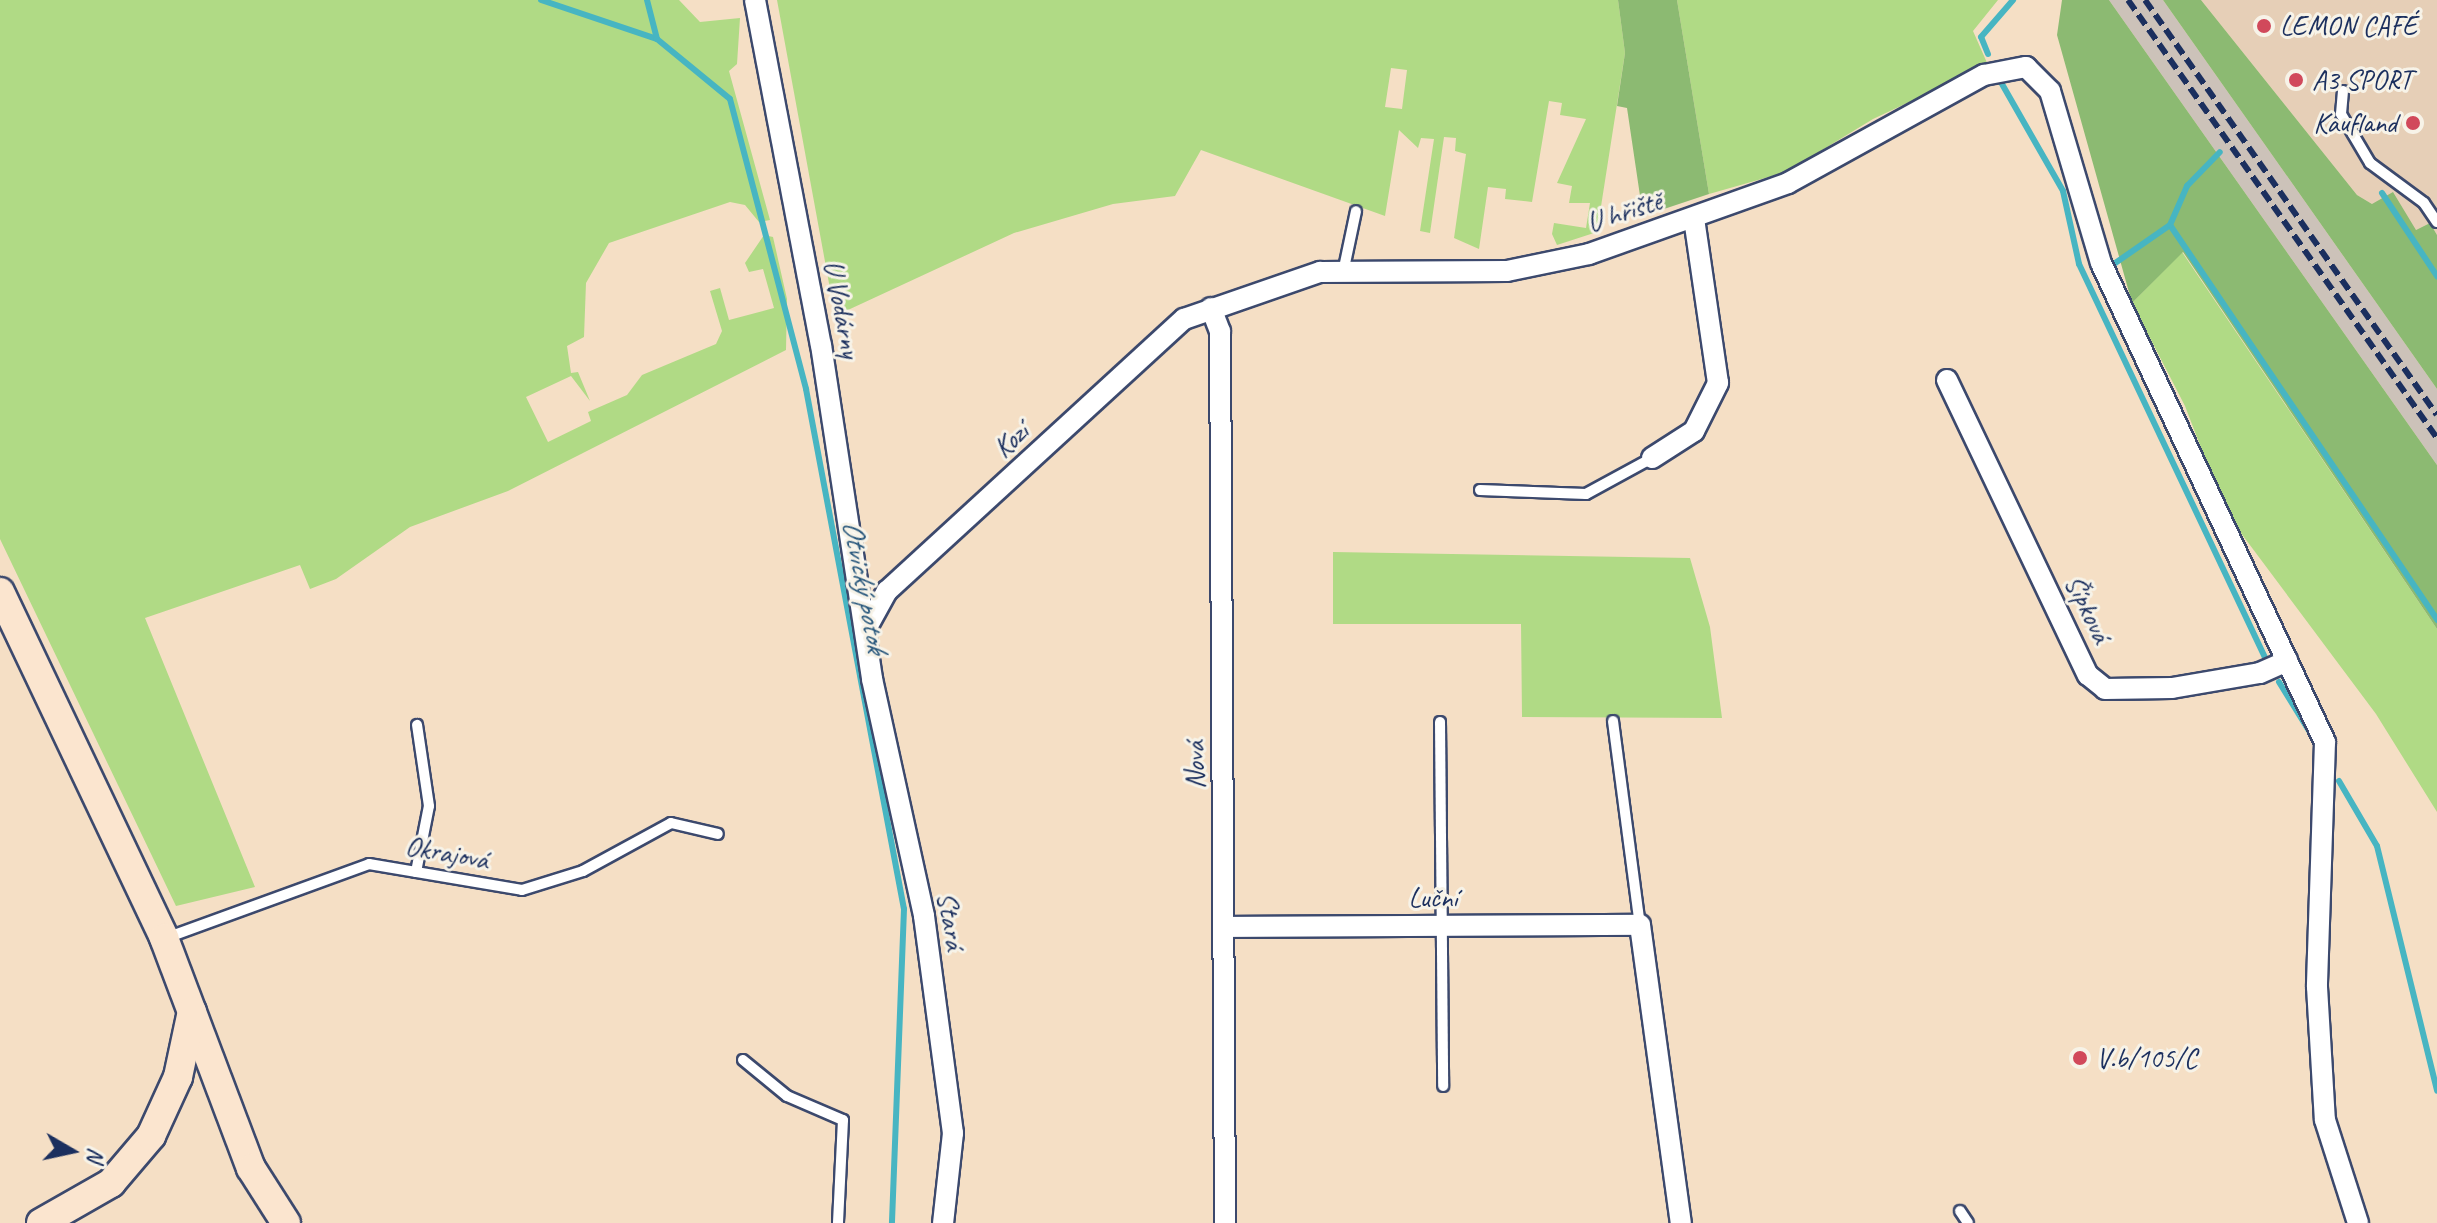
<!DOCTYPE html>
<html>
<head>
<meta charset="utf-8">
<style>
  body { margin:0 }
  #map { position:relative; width:2437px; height:1223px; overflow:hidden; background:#f5dfc5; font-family:Caveat,sans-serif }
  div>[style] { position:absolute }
  .built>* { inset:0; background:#e6cfb7 }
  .industrial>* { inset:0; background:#ccc2b9 }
  .green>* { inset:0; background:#b0da85 }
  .forest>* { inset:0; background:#8cba72 }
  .stream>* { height:6px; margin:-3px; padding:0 3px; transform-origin:3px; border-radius:3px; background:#47b5c2 }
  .roads { filter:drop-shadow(2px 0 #3c496d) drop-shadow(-2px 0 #3c496d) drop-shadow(0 2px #3c496d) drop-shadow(0 -2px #3c496d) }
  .lane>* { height:10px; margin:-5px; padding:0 5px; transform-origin:5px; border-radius:5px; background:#fff }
  .street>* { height:20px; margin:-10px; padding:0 10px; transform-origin:10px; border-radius:10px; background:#fff }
  .secondary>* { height:28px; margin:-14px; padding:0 14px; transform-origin:14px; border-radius:14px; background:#fbe5cf }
  .rail>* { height:6px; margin-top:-3px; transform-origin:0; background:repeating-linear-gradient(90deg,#1b2f5e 0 12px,transparent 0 18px) }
  .dots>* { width:22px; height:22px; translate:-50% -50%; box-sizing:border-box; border:4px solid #f7f3e8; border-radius:50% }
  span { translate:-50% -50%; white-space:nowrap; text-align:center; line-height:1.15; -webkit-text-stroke:6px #f7f3e8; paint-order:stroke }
  .poi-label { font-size:28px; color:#1b2f5e }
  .left { translate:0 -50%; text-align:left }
  .right { translate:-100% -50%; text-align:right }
  .street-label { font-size:28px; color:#1b2f5e }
  .water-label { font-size:30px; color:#28577c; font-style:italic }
  .north { position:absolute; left:32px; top:1111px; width:80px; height:80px; -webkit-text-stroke:6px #f7f3e8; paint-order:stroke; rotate:99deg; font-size:22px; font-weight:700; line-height:32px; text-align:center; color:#1b2f5e }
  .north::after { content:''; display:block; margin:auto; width:28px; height:36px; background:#1b2f5e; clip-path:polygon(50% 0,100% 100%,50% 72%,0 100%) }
</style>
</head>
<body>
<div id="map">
  <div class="built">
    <div style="clip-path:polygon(2201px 0,2437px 0,2437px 235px,2430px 223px,2416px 230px,2357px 195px)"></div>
  </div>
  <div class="industrial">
    <div style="clip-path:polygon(2109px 0,2163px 0,2437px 389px,2437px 465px)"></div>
  </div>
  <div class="green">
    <div style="clip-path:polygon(0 0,679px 0,700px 22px,740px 18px,737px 64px,729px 71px,770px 220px,759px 222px,745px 205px,730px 202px,609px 243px,586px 283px,584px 337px,567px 346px,571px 373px,578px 372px,590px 401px,571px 376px,526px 397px,548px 442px,591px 421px,588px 412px,627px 395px,642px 375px,716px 344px,722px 331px,710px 291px,720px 288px,729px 320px,774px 308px,763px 269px,749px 272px,745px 263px,764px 235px,773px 237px,787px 299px,786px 350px,508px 491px,410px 527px,336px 579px,310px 589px,300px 565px,145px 618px,255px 887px,176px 906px,0 539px)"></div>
    <div style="clip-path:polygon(evenodd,777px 0,1618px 0,1625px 53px,1597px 232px,1557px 245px,1552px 234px,1554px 223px,1586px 228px,1590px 203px,1569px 203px,1572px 186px,1557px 183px,1586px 119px,1560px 115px,1562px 103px,1549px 101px,1532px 202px,1505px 199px,1506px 189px,1488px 187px,1479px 249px,1454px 238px,1466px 154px,1455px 151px,1456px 138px,1444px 137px,1430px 233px,1420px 231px,1434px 139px,1421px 138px,1418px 148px,1399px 130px,1385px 216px,1201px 150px,1175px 196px,1113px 204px,1014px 233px,835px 316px,777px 0,1391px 68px,1407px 70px,1402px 109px,1385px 107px,1391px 68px)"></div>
    <div style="clip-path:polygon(1677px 0,1998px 0,1973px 31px,1988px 65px,1873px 119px,1786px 172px,1709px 194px)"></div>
    <div style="clip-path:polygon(2182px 252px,2437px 629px,2437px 812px,2376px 714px,2226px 513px,2185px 406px,2132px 303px)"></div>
    <div style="clip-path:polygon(1333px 552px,1690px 558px,1710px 627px,1722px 718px,1522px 717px,1521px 624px,1333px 624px)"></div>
  </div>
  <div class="forest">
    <div style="clip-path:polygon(1618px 0,1677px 0,1709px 194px,1643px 216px,1627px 108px,1617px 106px,1625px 53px)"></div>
    <div style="clip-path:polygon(2062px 0,2109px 0,2437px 465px,2437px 629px,2183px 252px,2132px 303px,2057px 35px)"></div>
    <div style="clip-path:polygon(2163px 0,2201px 0,2357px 195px,2372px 204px,2393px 192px,2416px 230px,2430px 223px,2437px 235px,2437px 389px)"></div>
  </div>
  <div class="stream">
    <div style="left:541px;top:0;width:122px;rotate:18.6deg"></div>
    <div style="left:647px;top:0;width:40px;rotate:75.6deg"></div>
    <div style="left:657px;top:39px;width:94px;rotate:39.4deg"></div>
    <div style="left:730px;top:99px;width:300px;rotate:75.3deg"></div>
    <div style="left:806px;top:389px;width:529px;rotate:79.33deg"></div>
    <div style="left:904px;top:909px;width:314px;rotate:92.2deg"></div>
    <div style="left:1988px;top:54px;width:18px;rotate:-112deg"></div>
    <div style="left:1981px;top:37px;width:49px;rotate:-49.1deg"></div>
    <div style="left:2002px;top:84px;width:123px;rotate:60.3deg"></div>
    <div style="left:2063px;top:191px;width:75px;rotate:77.6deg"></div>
    <div style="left:2079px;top:264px;width:438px;rotate:64.7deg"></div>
    <div style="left:2382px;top:193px;width:100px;rotate:56.5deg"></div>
    <div style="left:2170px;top:225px;width:477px;rotate:55.9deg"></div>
    <div style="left:2108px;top:268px;width:75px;rotate:-34.7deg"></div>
    <div style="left:2170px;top:225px;width:43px;rotate:-66.4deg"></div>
    <div style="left:2187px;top:186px;width:47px;rotate:-45.9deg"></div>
    <div style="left:2279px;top:682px;width:61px;rotate:58.4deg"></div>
    <div style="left:2339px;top:781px;width:75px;rotate:59.7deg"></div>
    <div style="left:2377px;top:846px;width:252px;rotate:76.2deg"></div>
  </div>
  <div class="roads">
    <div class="lane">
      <div style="left:2343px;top:91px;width:23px;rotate:95deg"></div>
      <div style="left:2341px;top:114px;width:57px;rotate:59.4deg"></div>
      <div style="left:2370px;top:163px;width:67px;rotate:36.5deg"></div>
      <div style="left:2424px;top:203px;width:23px;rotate:56deg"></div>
      <div style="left:1344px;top:268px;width:58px;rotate:-78.1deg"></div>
      <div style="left:1480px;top:490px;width:106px;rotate:2.2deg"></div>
      <div style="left:1586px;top:494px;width:75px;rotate:-28.6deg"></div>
      <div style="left:1613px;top:721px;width:206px;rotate:82.5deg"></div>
      <div style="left:1440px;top:722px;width:364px;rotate:89.5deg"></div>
      <div style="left:416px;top:872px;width:67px;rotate:-78.9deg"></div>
      <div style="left:429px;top:806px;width:82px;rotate:-98.4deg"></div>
      <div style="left:166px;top:938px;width:216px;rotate:-20deg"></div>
      <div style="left:369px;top:864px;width:155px;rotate:9.6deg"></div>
      <div style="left:522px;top:890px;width:64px;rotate:-17.3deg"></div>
      <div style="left:583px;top:871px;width:100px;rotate:-28.6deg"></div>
      <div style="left:671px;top:823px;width:48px;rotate:13.2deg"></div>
      <div style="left:743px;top:1060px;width:57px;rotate:39.3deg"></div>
      <div style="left:787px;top:1096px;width:61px;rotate:23.2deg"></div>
      <div style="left:843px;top:1120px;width:103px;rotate:92.8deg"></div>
      <div style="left:1960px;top:1211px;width:14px;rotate:56deg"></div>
    </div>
    <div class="street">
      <div style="left:755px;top:0;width:351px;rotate:79.2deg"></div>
      <div style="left:821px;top:345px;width:338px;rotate:81.3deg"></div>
      <div style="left:872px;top:679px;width:243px;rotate:77.6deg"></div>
      <div style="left:924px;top:916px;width:219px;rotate:82.4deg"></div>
      <div style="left:953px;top:1133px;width:91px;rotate:96.3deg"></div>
      <div style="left:1211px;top:308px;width:25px;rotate:69deg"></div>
      <div style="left:1220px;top:331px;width:892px;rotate:89.68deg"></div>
      <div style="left:1947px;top:380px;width:327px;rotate:64.5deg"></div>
      <div style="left:2088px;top:675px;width:22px;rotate:39deg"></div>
      <div style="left:2105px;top:689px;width:67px;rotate:-0.9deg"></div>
      <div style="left:2172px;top:688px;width:89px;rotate:-9.7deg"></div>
      <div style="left:2260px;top:673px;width:30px;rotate:-24deg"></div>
      <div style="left:1652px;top:458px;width:50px;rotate:-32.7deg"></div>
      <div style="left:1694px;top:431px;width:54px;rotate:-63.4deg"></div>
      <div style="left:1718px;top:383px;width:167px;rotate:-98.3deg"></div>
      <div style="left:865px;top:631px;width:46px;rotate:-61.2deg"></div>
      <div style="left:887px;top:591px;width:403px;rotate:-42.5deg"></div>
      <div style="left:1184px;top:319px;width:144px;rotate:-19.1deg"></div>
      <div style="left:1320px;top:272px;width:187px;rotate:-0.3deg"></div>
      <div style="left:1507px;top:271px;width:84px;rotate:-11.7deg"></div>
      <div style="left:1589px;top:254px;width:211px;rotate:-19.6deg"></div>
      <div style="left:1788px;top:183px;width:224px;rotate:-28.9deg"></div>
      <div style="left:1984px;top:75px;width:43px;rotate:-10.8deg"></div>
      <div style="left:2026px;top:67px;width:34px;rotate:45deg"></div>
      <div style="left:2050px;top:91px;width:179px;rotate:73.5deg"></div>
      <div style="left:2101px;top:263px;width:529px;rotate:64.94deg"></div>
      <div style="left:2325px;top:742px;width:245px;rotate:91.9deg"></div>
      <div style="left:2317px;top:987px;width:133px;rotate:86.6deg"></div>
      <div style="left:2325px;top:1120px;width:108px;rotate:72.2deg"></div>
      <div style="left:1225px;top:927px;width:415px;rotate:-0.3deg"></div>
      <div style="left:1640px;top:925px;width:301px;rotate:82.2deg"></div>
    </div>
    <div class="secondary">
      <div style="left:0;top:592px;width:383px;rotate:64.6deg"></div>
      <div style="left:164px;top:938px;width:246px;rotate:69.3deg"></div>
      <div style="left:251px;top:1168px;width:65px;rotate:57.5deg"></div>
      <div style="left:41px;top:1223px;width:81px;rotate:-29.7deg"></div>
      <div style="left:111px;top:1183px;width:62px;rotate:-49.6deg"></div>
      <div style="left:151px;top:1136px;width:65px;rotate:-65.4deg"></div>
      <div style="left:178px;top:1077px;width:67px;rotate:-78deg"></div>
    </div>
  </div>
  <div class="rail">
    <div style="left:2128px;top:0;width:536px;rotate:54.8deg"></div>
    <div style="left:2145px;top:0;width:507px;rotate:54.87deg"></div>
  </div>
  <div class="dots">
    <div style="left:2264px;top:26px;background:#d1495b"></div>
    <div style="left:2296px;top:80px;background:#d1495b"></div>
    <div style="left:2413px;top:123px;background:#d1495b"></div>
    <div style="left:2080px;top:1058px;background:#d1495b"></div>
  </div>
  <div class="poi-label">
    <span class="left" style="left:2280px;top:26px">LEMON CAFÉ</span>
    <span class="left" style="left:2312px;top:80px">A3 SPORT</span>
    <span class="right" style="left:2397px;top:123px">Kaufland</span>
    <span class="left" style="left:2096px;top:1058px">V.b/105/C</span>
  </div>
  <div class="street-label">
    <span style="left:1624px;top:212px;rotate:-18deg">U hřiště</span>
    <span style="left:842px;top:309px;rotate:79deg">U Vodárny</span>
    <span style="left:1011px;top:440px;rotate:-42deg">Kozí</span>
    <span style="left:2088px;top:609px;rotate:64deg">Šípková</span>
    <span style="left:1195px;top:765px;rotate:-91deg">Nová</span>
    <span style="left:447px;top:853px;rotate:10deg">Okrajová</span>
    <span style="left:1433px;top:898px">Luční</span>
    <span style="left:951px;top:921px;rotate:81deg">Stará</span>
  </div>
  <div class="water-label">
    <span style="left:865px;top:586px;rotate:79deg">Otvický potok</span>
  </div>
  <div class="north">N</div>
</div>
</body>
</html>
